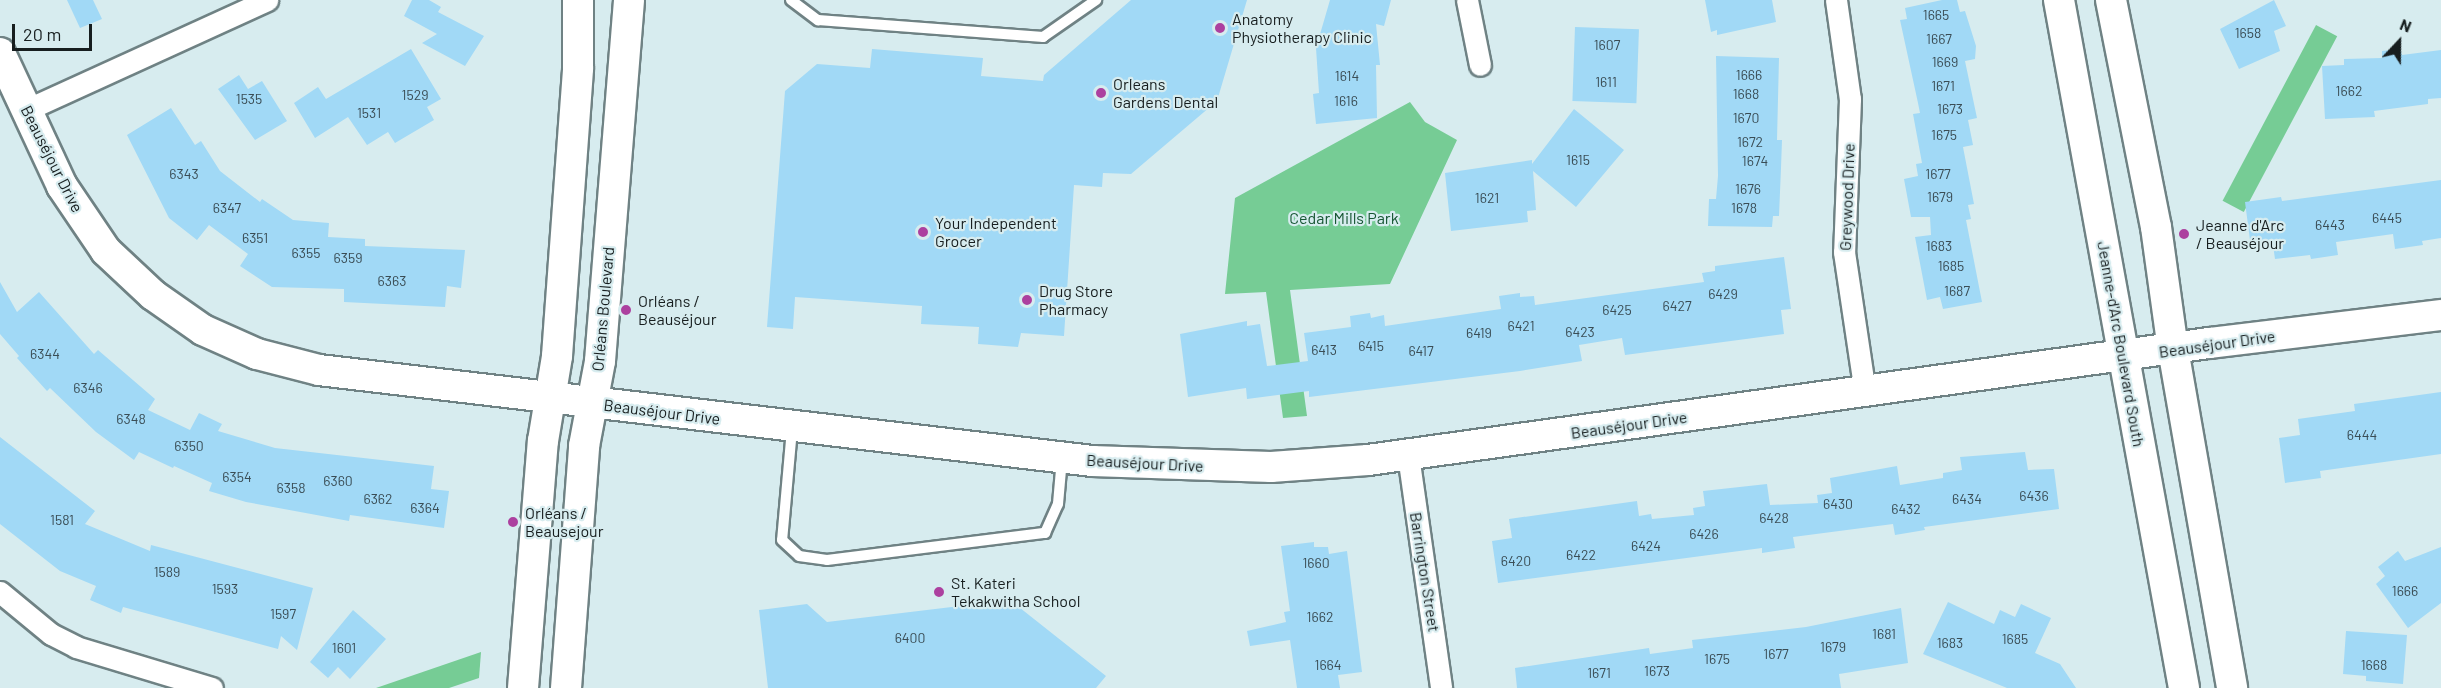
<!DOCTYPE html>
<html>
<head>
<meta charset="utf-8">
<style>
  body { margin:0 }
  #map { position:relative; width:2441px; height:688px; overflow:hidden; background:#d7ecef; font-family:Barlow,sans-serif }
  div>[style] { position:absolute }
  .green>* { inset:0; background:#76cc95; transform-origin:0 0 }
  .building>* { inset:0; background:#a1d9f6; transform-origin:0 0 }
  .roads { filter:drop-shadow(2px 0 #6f8284) drop-shadow(-2px 0 #6f8284) drop-shadow(0 2px #6f8284) drop-shadow(0 -2px #6f8284) }
  .lane>* { height:10px; margin:-5px; padding:0 5px; transform-origin:5px; border-radius:5px; background:#fff }
  .street>* { height:21px; margin:-10.5px; padding:0 10.5px; transform-origin:10.5px; border-radius:10.5px; background:#fff }
  .secondary>* { height:30px; margin:-15px; padding:0 15px; transform-origin:15px; border-radius:15px; background:#fff }
  .dots>* { width:16px; height:16px; translate:-50% -50%; box-sizing:border-box; border:3px solid #d7ecef; border-radius:50% }
  span { translate:-50% -50%; white-space:nowrap; text-align:center; line-height:1.15; -webkit-text-stroke:4.5px #d7ecef; paint-order:stroke }
  .number-label { font-size:14px; color:#3a4d55 }
  .number-label span { -webkit-text-stroke-width:0 }
  .poi-label { font-size:16px; color:#171e1f }
  .left { translate:0 -50%; text-align:left }
  .street-label { font-size:16px; color:#171e1f }
  .park-label { font-size:16px; color:#165633 }
  .north { position:absolute; left:2369px; top:12px; width:60px; height:60px; -webkit-text-stroke:4px #d7ecef; paint-order:stroke; rotate:22deg; font-size:16px; font-weight:700; line-height:24px; text-align:center; color:#171e1f }
  .north::after { content:''; display:block; margin:auto; width:21px; height:27px; background:#171e1f; clip-path:polygon(50% 0,100% 100%,50% 72%,0 100%) }
  .scale { position:absolute; left:12px; top:24px; width:80px; height:27px; box-sizing:border-box; border:3px solid #171e1f; border-top:0; padding-left:8px; font-size:18px; line-height:21px; white-space:nowrap; color:#171e1f; -webkit-text-stroke:4px #d7ecef; paint-order:stroke }
</style>
</head>
<body>
<div id="map">
  <div class="green">
    <div style="left:2316px;top:25px;width:24px;height:199px;rotate:28deg"></div>
    <div style="clip-path:polygon(1410px 102px,1425px 122px,1457px 140px,1390px 284px,1290px 290px,1307px 416px,1283px 418px,1266px 292px,1225px 294px,1235px 198px)"></div>
    <div style="clip-path:polygon(481px 652px,479px 678px,449px 688px,376px 688px)"></div>
  </div>
  <div class="building">
    <div style="clip-path:polygon(67px 0,93px 0,102px 19px,80px 28px)"></div>
    <div style="clip-path:polygon(412px 0,429px 0,441px 7px,438px 12px,484px 36px,465px 66px,422px 43px,437px 34px,404px 16px)"></div>
    <div style="clip-path:polygon(1131px 0,1247px 0,1217px 101px,1131px 174px,1103px 173px,1102px 187px,1074px 185px,1064px 336px,1021px 333px,1018px 347px,978px 344px,979px 327px,921px 324px,922px 306px,795px 297px,793px 329px,767px 327px,785px 91px,817px 64px,870px 68px,872px 49px,983px 58px,981px 76px,1043px 81px,1044px 75px)"></div>
    <div style="clip-path:polygon(1330px 0,1391px 0,1384px 26px,1376px 24px,1380px 65px,1376px 65px,1377px 118px,1316px 124px,1313px 94px,1319px 93px,1316px 48px)"></div>
    <div style="clip-path:polygon(1705px 0,1772px 0,1776px 22px,1717px 35px,1717px 30px,1711px 32px)"></div>
    <div style="clip-path:polygon(1942px 0,1957px 0,1960px 12px,1965px 11px,1976px 46px,1975px 59px,1965px 61px,1977px 118px,1968px 120px,1973px 145px,1963px 147px,1974px 204px,1968px 205px,1971px 219px,1966px 220px,1982px 302px,1943px 309px,1940px 297px,1927px 300px,1915px 237px,1931px 235px,1930px 217px,1911px 217px,1904px 179px,1918px 176px,1916px 164px,1922px 163px,1913px 114px,1920px 113px,1918px 103px,1900px 20px,1907px 19px,1905px 8px)"></div>
    <div style="clip-path:polygon(2274px 0,2286px 26px,2274px 31px,2280px 51px,2239px 69px,2220px 29px)"></div>
    <div style="left:1575px;top:27px;width:64px;height:74px;rotate:2deg"></div>
    <div style="clip-path:polygon(411px 49px,441px 99px,427px 107px,434px 120px,395px 143px,388px 132px,367px 145px,348px 117px,315px 138px,294px 103px,318px 87px,326px 99px)"></div>
    <div style="clip-path:polygon(2400px 49px,2402px 55px,2441px 50px,2441px 98px,2428px 99px,2428px 104px,2374px 111px,2375px 117px,2325px 119px,2322px 66px,2344px 65px,2344px 59px,2382px 58px,2382px 51px)"></div>
    <div style="clip-path:polygon(1716px 56px,1779px 58px,1777px 140px,1782px 140px,1781px 168px,1779px 216px,1773px 216px,1772px 227px,1708px 226px,1709px 199px,1716px 199px,1718px 176px)"></div>
    <div style="clip-path:polygon(239px 75px,248px 89px,262px 81px,287px 121px,255px 140px,218px 89px)"></div>
    <div style="clip-path:polygon(171px 108px,195px 145px,201px 141px,220px 171px,260px 202px,262px 199px,293px 220px,329px 223px,328px 237px,365px 239px,365px 246px,465px 250px,461px 288px,447px 286px,445px 307px,344px 302px,344px 289px,272px 287px,240px 266px,248px 254px,209px 225px,197px 240px,169px 218px,127px 135px)"></div>
    <div style="clip-path:polygon(1574px 109px,1624px 150px,1576px 207px,1533px 171px,1536px 210px,1527px 211px,1528px 222px,1451px 231px,1445px 173px,1532px 160px,1532px 164px)"></div>
    <div style="clip-path:polygon(2441px 180px,2441px 238px,2422px 241px,2423px 245px,2395px 249px,2393px 234px,2336px 242px,2338px 255px,2311px 259px,2310px 255px,2275px 259px,2273px 245px,2251px 248px,2245px 202px,2281px 197px,2282px 201px)"></div>
    <div style="clip-path:polygon(1784px 257px,1791px 309px,1781px 310px,1784px 334px,1625px 355px,1622px 338px,1579px 345px,1582px 361px,1520px 371px,1309px 397px,1309px 391px,1247px 399px,1246px 388px,1188px 397px,1180px 334px,1247px 321px,1247px 326px,1260px 324px,1267px 366px,1308px 361px,1304px 333px,1351px 327px,1350px 316px,1370px 313px,1371px 318px,1384px 315px,1385px 326px,1501px 309px,1499px 296px,1520px 293px,1520px 297px,1534px 296px,1535px 305px,1704px 282px,1702px 273px,1715px 271px,1715px 266px)"></div>
    <div style="clip-path:polygon(0 282px,17px 312px,39px 292px,94px 354px,98px 350px,155px 399px,148px 410px,190px 430px,199px 413px,222px 424px,218px 431px,275px 448px,434px 466px,431px 489px,449px 491px,444px 528px,350px 515px,349px 521px,246px 502px,209px 491px,212px 483px,174px 466px,173px 468px,139px 452px,134px 460px,96px 432px,50px 388px,47px 391px,17px 358px,19px 356px,0 334px)"></div>
    <div style="clip-path:polygon(2441px 392px,2441px 454px,2320px 471px,2321px 478px,2285px 483px,2279px 438px,2300px 435px,2298px 419px,2355px 411px,2354px 404px)"></div>
    <div style="clip-path:polygon(0 437px,95px 511px,85px 524px,150px 551px,151px 545px,313px 588px,297px 650px,281px 636px,278px 649px,123px 607px,121px 613px,90px 600px,96px 586px,60px 571px,0 524px)"></div>
    <div style="clip-path:polygon(2025px 452px,2028px 470px,2054px 469px,2059px 509px,1924px 527px,1925px 530px,1895px 535px,1893px 524px,1793px 537px,1795px 548px,1762px 553px,1762px 548px,1498px 583px,1492px 541px,1512px 538px,1509px 519px,1637px 501px,1639px 516px,1651px 514px,1652px 519px,1694px 515px,1693px 508px,1705px 506px,1703px 491px,1767px 484px,1770px 505px,1818px 503px,1817px 495px,1832px 493px,1830px 478px,1897px 466px,1900px 485px,1943px 478px,1943px 473px,1962px 470px,1960px 457px)"></div>
    <div style="clip-path:polygon(1314px 542px,1314px 547px,1328px 547px,1329px 554px,1347px 551px,1362px 672px,1338px 675px,1340px 688px,1297px 688px,1290px 640px,1250px 646px,1247px 631px,1286px 622px,1284px 612px,1290px 611px,1281px 546px)"></div>
    <div style="clip-path:polygon(2441px 547px,2441px 603px,2408px 628px,2376px 584px,2385px 576px,2378px 567px,2398px 551px,2405px 561px)"></div>
    <div style="clip-path:polygon(1010px 600px,1106px 676px,1096px 688px,768px 688px,759px 610px,807px 604px,827px 622px)"></div>
    <div style="clip-path:polygon(1948px 602px,1994px 624px,2000px 610px,2015px 617px,2021px 604px,2051px 618px,2035px 653px,2060px 664px,2076px 688px,2007px 688px,1923px 654px)"></div>
    <div style="clip-path:polygon(1901px 608px,1908px 663px,1839px 674px,1841px 688px,1517px 688px,1515px 668px,1649px 648px,1650px 654px,1693px 648px,1692px 640px,1806px 627px)"></div>
    <div style="clip-path:polygon(353px 610px,386px 639px,350px 679px,338px 667px,328px 678px,310px 662px)"></div>
    <div style="clip-path:polygon(2346px 631px,2407px 635px,2403px 684px,2366px 681px,2366px 676px,2343px 674px)"></div>
  </div>
  <div class="roads">
    <div class="lane">
      <div style="left:791px;top:0;width:34px;rotate:37deg"></div>
      <div style="left:818px;top:20px;width:226px;rotate:4.3deg"></div>
      <div style="left:1043px;top:37px;width:65px;rotate:-34.9deg"></div>
      <div style="left:792px;top:429px;width:111px;rotate:95.1deg"></div>
      <div style="left:782px;top:540px;width:23px;rotate:43deg"></div>
      <div style="left:799px;top:556px;width:28px;rotate:8deg"></div>
      <div style="left:827px;top:560px;width:220px;rotate:-7.1deg"></div>
      <div style="left:1045px;top:533px;width:32px;rotate:-66deg"></div>
      <div style="left:1058px;top:504px;width:46px;rotate:-85deg"></div>
    </div>
    <div class="street">
      <div style="left:1467px;top:0;width:66px;rotate:78.7deg"></div>
      <div style="left:1836px;top:0;width:100px;rotate:82deg"></div>
      <div style="left:1850px;top:99px;width:153px;rotate:92.2deg"></div>
      <div style="left:1844px;top:252px;width:143px;rotate:81.5deg"></div>
      <div style="left:26px;top:110px;width:265px;rotate:-24.5deg"></div>
      <div style="left:1408px;top:455px;width:235px;rotate:81.9deg"></div>
      <div style="left:0;top:592px;width:66px;rotate:39.5deg"></div>
      <div style="left:51px;top:634px;width:28px;rotate:27deg"></div>
      <div style="left:76px;top:647px;width:142px;rotate:16.8deg"></div>
    </div>
    <div class="secondary">
      <div style="left:2059px;top:0;width:699px;rotate:79.7deg"></div>
      <div style="left:2111px;top:0;width:231px;rotate:78.8deg"></div>
      <div style="left:2156px;top:227px;width:123px;rotate:82.1deg"></div>
      <div style="left:2173px;top:349px;width:344px;rotate:80.1deg"></div>
      <div style="left:0;top:53px;width:147px;rotate:65deg"></div>
      <div style="left:62px;top:186px;width:78px;rotate:55.9deg"></div>
      <div style="left:106px;top:251px;width:64px;rotate:43.1deg"></div>
      <div style="left:153px;top:295px;width:61px;rotate:35deg"></div>
      <div style="left:203px;top:330px;width:59px;rotate:24deg"></div>
      <div style="left:257px;top:354px;width:64px;rotate:14.5deg"></div>
      <div style="left:319px;top:370px;width:778px;rotate:6.71deg"></div>
      <div style="left:1092px;top:461px;width:179px;rotate:1.9deg"></div>
      <div style="left:1271px;top:467px;width:97px;rotate:-4.1deg"></div>
      <div style="left:1368px;top:460px;width:849px;rotate:-7.92deg"></div>
      <div style="left:2209px;top:343px;width:234px;rotate:-6.9deg"></div>
      <div style="left:523px;top:688px;width:248px;rotate:-85.4deg"></div>
      <div style="left:543px;top:441px;width:86px;rotate:-80.6deg"></div>
      <div style="left:557px;top:356px;width:289px;rotate:-85.8deg"></div>
      <div style="left:578px;top:68px;width:68px;rotate:-90deg"></div>
      <div style="left:566px;top:688px;width:243px;rotate:-85.7deg"></div>
      <div style="left:584px;top:446px;width:86px;rotate:-79.3deg"></div>
      <div style="left:600px;top:361px;width:362px;rotate:-85.4deg"></div>
    </div>
  </div>
  <div class="dots">
    <div style="left:1220px;top:28px;background:#ac409f"></div>
    <div style="left:1101px;top:93px;background:#ac409f"></div>
    <div style="left:923px;top:232px;background:#ac409f"></div>
    <div style="left:2184px;top:234px;background:#ac409f"></div>
    <div style="left:1027px;top:300px;background:#ac409f"></div>
    <div style="left:626px;top:310px;background:#ac409f"></div>
    <div style="left:513px;top:522px;background:#ac409f"></div>
    <div style="left:939px;top:592px;background:#ac409f"></div>
  </div>
  <div class="number-label">
    <span style="left:1936px;top:15px">1665</span>
    <span style="left:2248px;top:33px">1658</span>
    <span style="left:1939px;top:39px">1667</span>
    <span style="left:1607px;top:45px">1607</span>
    <span style="left:1945px;top:62px">1669</span>
    <span style="left:1749px;top:75px">1666</span>
    <span style="left:1347px;top:76px">1614</span>
    <span style="left:1606px;top:82px">1611</span>
    <span style="left:1943px;top:86px">1671</span>
    <span style="left:2349px;top:91px">1662</span>
    <span style="left:1746px;top:94px">1668</span>
    <span style="left:415px;top:95px">1529</span>
    <span style="left:249px;top:99px">1535</span>
    <span style="left:1346px;top:101px">1616</span>
    <span style="left:1950px;top:109px">1673</span>
    <span style="left:369px;top:113px">1531</span>
    <span style="left:1746px;top:118px">1670</span>
    <span style="left:1944px;top:135px">1675</span>
    <span style="left:1750px;top:142px">1672</span>
    <span style="left:1578px;top:160px">1615</span>
    <span style="left:1755px;top:161px">1674</span>
    <span style="left:184px;top:174px">6343</span>
    <span style="left:1938px;top:174px">1677</span>
    <span style="left:1748px;top:189px">1676</span>
    <span style="left:1940px;top:197px">1679</span>
    <span style="left:1487px;top:198px">1621</span>
    <span style="left:227px;top:208px">6347</span>
    <span style="left:1744px;top:208px">1678</span>
    <span style="left:2387px;top:218px">6445</span>
    <span style="left:2330px;top:225px">6443</span>
    <span style="left:255px;top:238px">6351</span>
    <span style="left:1939px;top:246px">1683</span>
    <span style="left:306px;top:253px">6355</span>
    <span style="left:348px;top:258px">6359</span>
    <span style="left:1951px;top:266px">1685</span>
    <span style="left:392px;top:281px">6363</span>
    <span style="left:1957px;top:291px">1687</span>
    <span style="left:1723px;top:294px">6429</span>
    <span style="left:1677px;top:306px">6427</span>
    <span style="left:1617px;top:310px">6425</span>
    <span style="left:1521px;top:326px">6421</span>
    <span style="left:1580px;top:332px">6423</span>
    <span style="left:1479px;top:333px">6419</span>
    <span style="left:1371px;top:346px">6415</span>
    <span style="left:1324px;top:350px">6413</span>
    <span style="left:1421px;top:351px">6417</span>
    <span style="left:45px;top:354px">6344</span>
    <span style="left:88px;top:388px">6346</span>
    <span style="left:131px;top:419px">6348</span>
    <span style="left:2362px;top:435px">6444</span>
    <span style="left:189px;top:446px">6350</span>
    <span style="left:237px;top:477px">6354</span>
    <span style="left:338px;top:481px">6360</span>
    <span style="left:291px;top:488px">6358</span>
    <span style="left:2034px;top:496px">6436</span>
    <span style="left:378px;top:499px">6362</span>
    <span style="left:1967px;top:499px">6434</span>
    <span style="left:1838px;top:504px">6430</span>
    <span style="left:425px;top:508px">6364</span>
    <span style="left:1906px;top:509px">6432</span>
    <span style="left:1774px;top:518px">6428</span>
    <span style="left:62px;top:520px">1581</span>
    <span style="left:1704px;top:534px">6426</span>
    <span style="left:1646px;top:546px">6424</span>
    <span style="left:1581px;top:555px">6422</span>
    <span style="left:1516px;top:561px">6420</span>
    <span style="left:1316px;top:563px">1660</span>
    <span style="left:167px;top:572px">1589</span>
    <span style="left:225px;top:589px">1593</span>
    <span style="left:2405px;top:591px">1666</span>
    <span style="left:283px;top:614px">1597</span>
    <span style="left:1320px;top:617px">1662</span>
    <span style="left:1884px;top:634px">1681</span>
    <span style="left:910px;top:638px">6400</span>
    <span style="left:2015px;top:639px">1685</span>
    <span style="left:1950px;top:643px">1683</span>
    <span style="left:1833px;top:647px">1679</span>
    <span style="left:344px;top:648px">1601</span>
    <span style="left:1776px;top:654px">1677</span>
    <span style="left:1717px;top:659px">1675</span>
    <span style="left:1328px;top:665px">1664</span>
    <span style="left:2374px;top:665px">1668</span>
    <span style="left:1657px;top:671px">1673</span>
    <span style="left:1599px;top:673px">1671</span>
  </div>
  <div class="poi-label">
    <span class="left" style="left:1232px;top:28px">Anatomy<br>Physiotherapy Clinic</span>
    <span class="left" style="left:1113px;top:93px">Orleans<br>Gardens Dental</span>
    <span class="left" style="left:935px;top:232px">Your Independent<br>Grocer</span>
    <span class="left" style="left:2196px;top:234px">Jeanne d'Arc<br>/ Beauséjour</span>
    <span class="left" style="left:1039px;top:300px">Drug Store<br>Pharmacy</span>
    <span class="left" style="left:638px;top:310px">Orléans /<br>Beauséjour</span>
    <span class="left" style="left:525px;top:522px">Orléans /<br>Beausejour</span>
    <span class="left" style="left:951px;top:592px">St. Kateri<br>Tekakwitha School</span>
  </div>
  <div class="street-label">
    <span style="left:52px;top:159px;rotate:63deg">Beauséjour Drive</span>
    <span style="left:1847px;top:197px;rotate:-88deg">Greywood Drive</span>
    <span style="left:603px;top:309px;rotate:-85deg">Orléans Boulevard</span>
    <span style="left:2121px;top:344px;rotate:80deg">Jeanne-d'Arc Boulevard South</span>
    <span style="left:2217px;top:344px;rotate:-8deg">Beauséjour Drive</span>
    <span style="left:662px;top:412px;rotate:7deg">Beauséjour Drive</span>
    <span style="left:1629px;top:425px;rotate:-8deg">Beauséjour Drive</span>
    <span style="left:1145px;top:463px;rotate:3deg">Beauséjour Drive</span>
    <span style="left:1425px;top:572px;rotate:81deg">Barrington Street</span>
  </div>
  <div class="park-label">
    <span style="left:1344px;top:218px">Cedar Mills Park</span>
  </div>
  <div class="north">N</div>
  <div class="scale">20 m</div>
</div>
</body>
</html>
